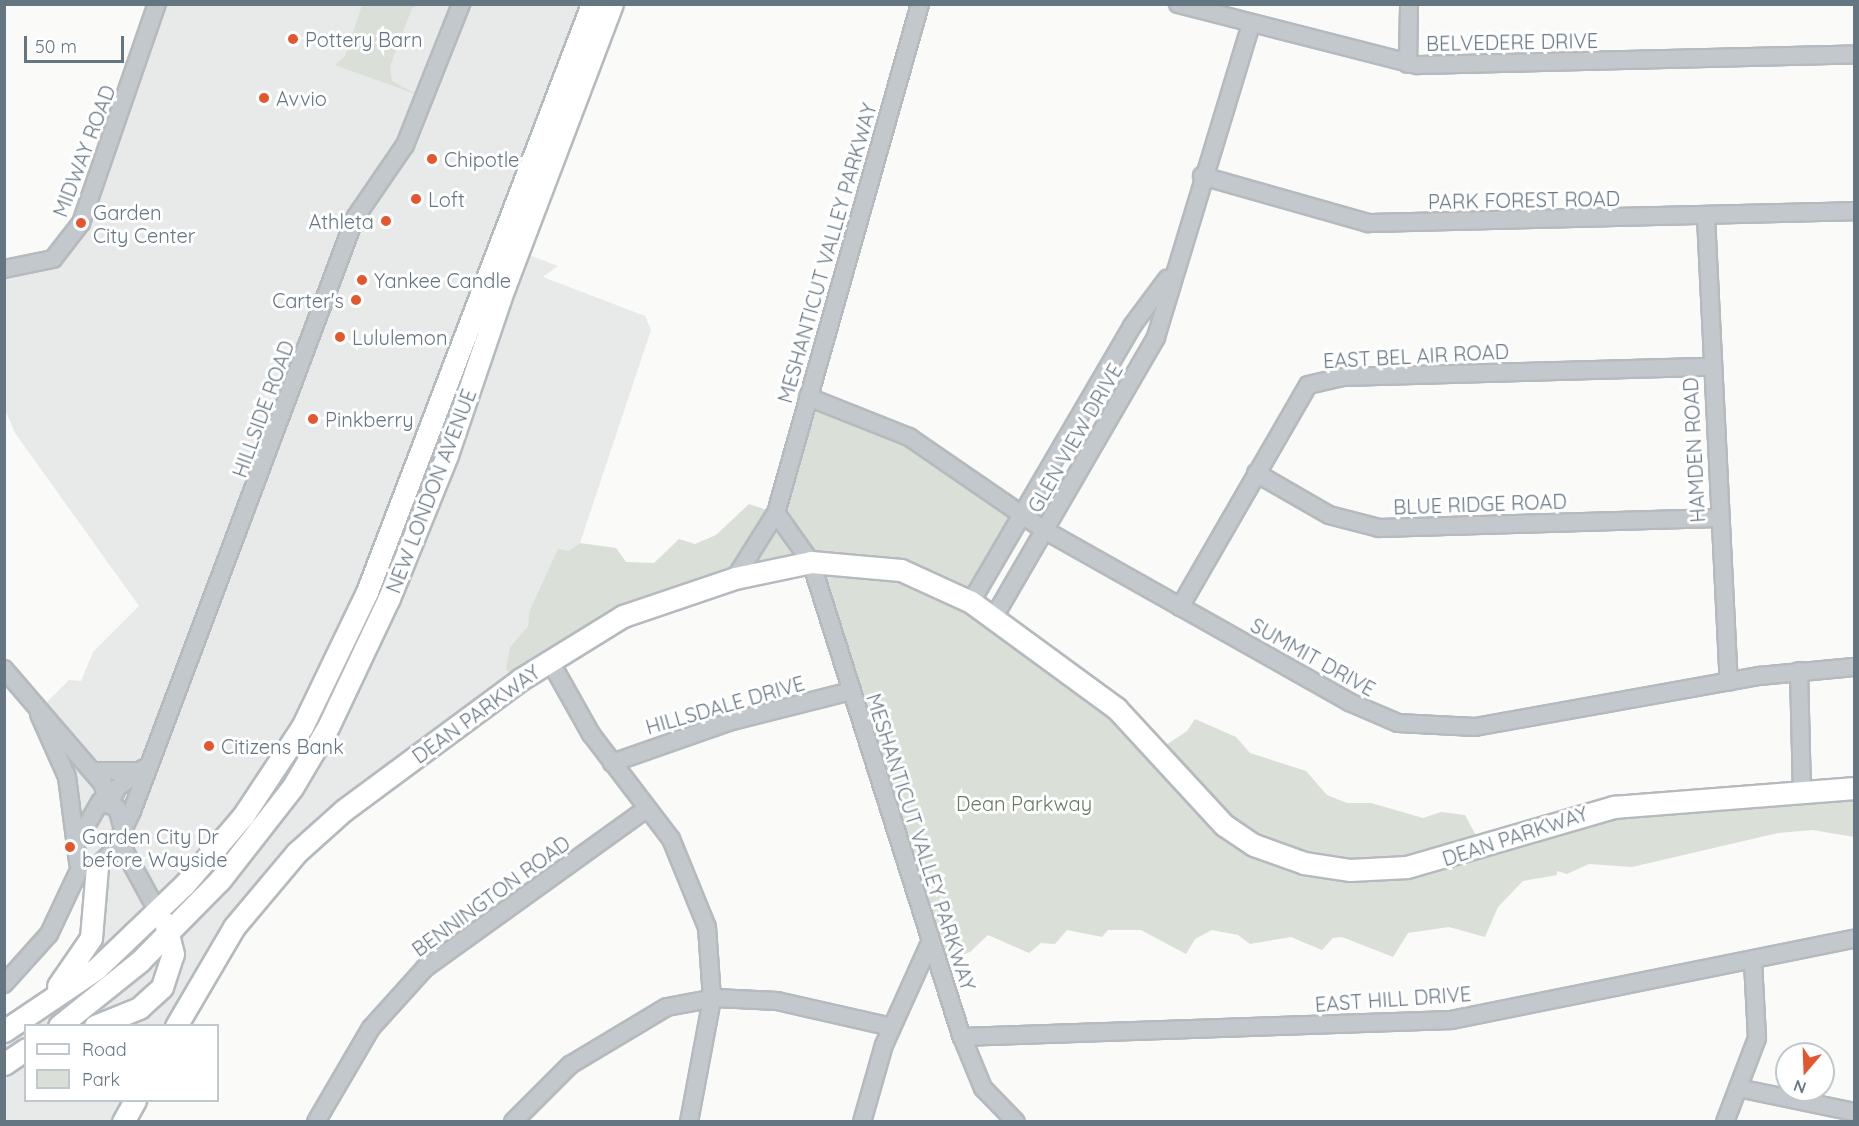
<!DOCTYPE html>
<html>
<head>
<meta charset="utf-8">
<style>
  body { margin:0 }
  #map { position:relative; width:1859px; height:1126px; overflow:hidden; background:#fafaf8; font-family:Quicksand,sans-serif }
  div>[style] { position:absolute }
  .built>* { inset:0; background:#e8e9e9 }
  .green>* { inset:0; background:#dadfd7 }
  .roads { filter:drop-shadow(2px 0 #b5babe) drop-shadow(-2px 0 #b5babe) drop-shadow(0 2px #b5babe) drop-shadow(0 -2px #b5babe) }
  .minor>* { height:16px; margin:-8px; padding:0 8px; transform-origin:8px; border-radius:8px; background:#c3c8cc }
  .major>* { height:21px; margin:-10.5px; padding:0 10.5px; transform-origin:10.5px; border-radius:10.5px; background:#fff }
  .dots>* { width:16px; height:16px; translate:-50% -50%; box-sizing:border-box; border:3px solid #fff; border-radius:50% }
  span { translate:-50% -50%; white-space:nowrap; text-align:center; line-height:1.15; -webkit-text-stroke:6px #fff; paint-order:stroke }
  .poi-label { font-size:20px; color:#657683 }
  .left { translate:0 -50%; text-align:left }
  .right { translate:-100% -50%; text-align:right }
  .street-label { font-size:20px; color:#657683 }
  .park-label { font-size:20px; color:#687a64 }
  .frame { position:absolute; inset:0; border:6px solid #657683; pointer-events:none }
  .legend { position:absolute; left:24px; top:1024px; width:195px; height:78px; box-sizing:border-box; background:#fff; border:2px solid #c1c8cd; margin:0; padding:8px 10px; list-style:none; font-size:18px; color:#657683 }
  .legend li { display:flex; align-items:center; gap:12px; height:30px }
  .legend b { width:30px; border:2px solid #c1c8cd }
  .north { position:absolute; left:1775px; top:1042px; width:60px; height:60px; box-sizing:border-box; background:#fff; border:2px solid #c1c8cd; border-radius:50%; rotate:199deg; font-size:16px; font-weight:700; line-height:24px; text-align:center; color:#657683 }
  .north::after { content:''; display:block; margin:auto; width:21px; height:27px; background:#e4572e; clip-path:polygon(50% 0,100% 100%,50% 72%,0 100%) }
  .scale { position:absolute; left:24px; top:36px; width:100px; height:27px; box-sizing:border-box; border:3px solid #657683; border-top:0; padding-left:8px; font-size:18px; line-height:21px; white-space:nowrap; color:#657683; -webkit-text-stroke:4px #fff; paint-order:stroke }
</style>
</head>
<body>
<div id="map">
  <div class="built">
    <div style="clip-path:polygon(154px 5px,587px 5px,516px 250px,558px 266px,543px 277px,645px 316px,651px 330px,580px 543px,568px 551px,529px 612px,528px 626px,510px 647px,516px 681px,323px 821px,175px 1025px,26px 1026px,26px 1100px,135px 1101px,123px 1121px,5px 1121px,4px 1031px,57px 994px,97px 896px,40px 709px,69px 680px,81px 681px,93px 652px,139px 606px,15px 433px,5px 409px,5px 268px,48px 258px,86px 203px)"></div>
  </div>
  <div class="green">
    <div style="clip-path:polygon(362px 5px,418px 5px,412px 8px,390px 66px,392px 81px,418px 95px,335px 65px,345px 56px)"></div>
    <div style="clip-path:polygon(806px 403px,901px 434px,1018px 512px,973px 599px,1157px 751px,1187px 731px,1195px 719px,1236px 737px,1250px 753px,1306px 771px,1327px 795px,1347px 803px,1371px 803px,1423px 818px,1441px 812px,1465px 815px,1481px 845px,1563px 819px,1854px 789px,1854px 837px,1813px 830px,1778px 833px,1632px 867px,1589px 864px,1567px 874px,1557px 871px,1557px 875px,1523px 881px,1498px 907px,1485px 937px,1449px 927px,1408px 933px,1393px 957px,1342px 937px,1333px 938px,1322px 950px,1291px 937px,1250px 944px,1238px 935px,1212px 930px,1195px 939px,1186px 954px,1141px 930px,1108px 930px,1102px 937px,1067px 930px,1055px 944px,1041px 943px,1029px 953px,988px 935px,970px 952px,935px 965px,811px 564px,697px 589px,516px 681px,506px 669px,510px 647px,528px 626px,529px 612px,558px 549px,568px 551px,580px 543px,616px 548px,626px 562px,654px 563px,679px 539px,695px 544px,716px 535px,749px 504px,773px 512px)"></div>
  </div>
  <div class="roads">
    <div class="minor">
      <div style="left:1178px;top:4px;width:247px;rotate:14.3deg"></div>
      <div style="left:1417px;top:65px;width:437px;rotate:-1.4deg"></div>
      <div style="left:1408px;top:64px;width:60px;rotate:-89deg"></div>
      <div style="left:1202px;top:176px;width:173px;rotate:15.8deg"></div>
      <div style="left:1368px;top:223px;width:486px;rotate:-1.4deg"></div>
      <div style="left:1706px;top:217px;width:465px;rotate:87.2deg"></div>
      <div style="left:4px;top:269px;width:50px;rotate:-11.5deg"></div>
      <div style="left:53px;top:259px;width:46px;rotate:-52.1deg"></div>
      <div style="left:81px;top:223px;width:232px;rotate:-70.9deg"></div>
      <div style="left:808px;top:397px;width:109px;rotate:21.6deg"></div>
      <div style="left:909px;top:437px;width:166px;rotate:34.5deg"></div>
      <div style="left:1046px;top:531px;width:348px;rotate:29.4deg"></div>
      <div style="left:1349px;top:702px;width:53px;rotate:23.2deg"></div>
      <div style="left:1398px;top:723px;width:77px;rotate:3deg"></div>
      <div style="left:1475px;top:727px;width:289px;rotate:-10.2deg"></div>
      <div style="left:1759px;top:676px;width:95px;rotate:-5.4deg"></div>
      <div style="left:1256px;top:473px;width:84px;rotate:29.9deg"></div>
      <div style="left:1329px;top:515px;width:52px;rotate:14.6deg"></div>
      <div style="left:1379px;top:528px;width:340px;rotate:-1.7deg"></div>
      <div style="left:776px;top:513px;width:60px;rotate:54.5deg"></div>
      <div style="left:811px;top:562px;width:498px;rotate:72.4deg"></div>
      <div style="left:962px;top:1037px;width:55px;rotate:67.6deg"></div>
      <div style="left:983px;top:1088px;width:47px;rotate:45.9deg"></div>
      <div style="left:735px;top:578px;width:77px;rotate:-57.8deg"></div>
      <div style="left:776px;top:513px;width:529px;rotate:-74.2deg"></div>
      <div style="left:971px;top:602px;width:320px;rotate:-59.7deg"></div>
      <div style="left:1132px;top:326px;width:59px;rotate:-53.3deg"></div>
      <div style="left:1180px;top:607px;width:256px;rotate:-60deg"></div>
      <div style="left:1308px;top:385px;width:35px;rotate:-13deg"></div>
      <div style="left:1342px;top:377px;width:369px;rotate:-1.6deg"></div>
      <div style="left:994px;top:617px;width:323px;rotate:-59.9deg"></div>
      <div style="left:1156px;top:337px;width:326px;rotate:-73.1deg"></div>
      <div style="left:550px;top:661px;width:84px;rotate:60.7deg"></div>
      <div style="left:591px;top:734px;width:132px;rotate:52.7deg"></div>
      <div style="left:671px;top:839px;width:95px;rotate:67.8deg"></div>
      <div style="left:707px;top:927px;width:72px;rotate:86deg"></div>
      <div style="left:712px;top:999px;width:125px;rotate:100.6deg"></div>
      <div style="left:4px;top:669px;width:152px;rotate:49.3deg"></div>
      <div style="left:103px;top:784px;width:17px;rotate:80deg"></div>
      <div style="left:1799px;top:671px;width:119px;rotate:88.6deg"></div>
      <div style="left:39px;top:714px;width:69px;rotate:66deg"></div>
      <div style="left:67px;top:777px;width:86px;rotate:82.6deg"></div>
      <div style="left:78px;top:862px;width:10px;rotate:37deg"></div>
      <div style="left:86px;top:868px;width:11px;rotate:-5deg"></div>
      <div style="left:97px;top:867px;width:23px;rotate:-45deg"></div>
      <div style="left:113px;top:851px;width:44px;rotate:-64.6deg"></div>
      <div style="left:132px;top:811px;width:634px;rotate:-69.39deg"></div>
      <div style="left:355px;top:218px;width:88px;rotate:-55.6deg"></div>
      <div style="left:405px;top:145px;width:152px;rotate:-68.3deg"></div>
      <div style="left:612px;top:763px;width:127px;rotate:-19.3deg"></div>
      <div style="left:732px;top:721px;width:123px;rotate:-14.1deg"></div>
      <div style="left:92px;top:771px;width:44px"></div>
      <div style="left:110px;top:802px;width:17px;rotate:-62deg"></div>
      <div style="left:118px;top:787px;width:32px;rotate:-36deg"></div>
      <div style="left:118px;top:839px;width:83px;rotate:61.3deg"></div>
      <div style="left:78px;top:840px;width:44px;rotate:-59.9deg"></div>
      <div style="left:100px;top:802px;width:18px;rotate:19deg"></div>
      <div style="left:117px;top:808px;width:22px;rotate:74deg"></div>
      <div style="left:4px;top:984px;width:67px;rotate:-48deg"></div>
      <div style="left:49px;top:934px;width:75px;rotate:-64.8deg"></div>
      <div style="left:962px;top:1037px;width:489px;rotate:-2deg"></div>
      <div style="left:1451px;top:1020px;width:411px;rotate:-11.4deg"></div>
      <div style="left:1738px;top:1088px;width:118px;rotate:11.7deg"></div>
      <div style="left:316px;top:1122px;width:109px;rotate:-59.7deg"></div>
      <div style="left:371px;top:1028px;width:81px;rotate:-48deg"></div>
      <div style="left:425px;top:968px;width:272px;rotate:-35.7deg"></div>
      <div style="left:513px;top:1122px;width:81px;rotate:-45deg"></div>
      <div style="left:570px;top:1065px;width:113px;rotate:-30.9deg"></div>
      <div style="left:667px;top:1007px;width:50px;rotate:-10.4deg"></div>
      <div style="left:716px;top:998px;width:61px;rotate:2.8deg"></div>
      <div style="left:777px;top:1001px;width:117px;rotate:12.8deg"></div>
      <div style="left:862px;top:1122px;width:80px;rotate:-74.1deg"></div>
      <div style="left:884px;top:1045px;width:110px;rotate:-65.8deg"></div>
      <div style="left:1725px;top:1122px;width:90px;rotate:-69.1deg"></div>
      <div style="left:1757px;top:1038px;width:77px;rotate:-93deg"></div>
    </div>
    <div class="major">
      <div style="left:58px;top:986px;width:58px;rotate:-55.5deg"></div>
      <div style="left:91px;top:938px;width:71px;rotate:-85.2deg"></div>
      <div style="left:59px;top:1026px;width:104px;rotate:-38.7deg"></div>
      <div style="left:140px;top:961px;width:114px;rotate:-45.4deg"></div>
      <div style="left:220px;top:880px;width:117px;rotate:-52deg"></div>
      <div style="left:292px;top:788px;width:71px;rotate:-59.5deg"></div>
      <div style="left:328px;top:727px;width:143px;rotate:-64.7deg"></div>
      <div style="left:389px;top:598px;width:154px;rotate:-67.9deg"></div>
      <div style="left:447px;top:455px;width:176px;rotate:-71.2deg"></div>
      <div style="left:504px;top:288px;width:304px;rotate:-69.2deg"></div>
      <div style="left:95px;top:1026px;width:48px;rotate:-22.2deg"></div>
      <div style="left:139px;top:1008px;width:31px;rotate:-42deg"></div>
      <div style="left:162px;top:987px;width:35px;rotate:-72deg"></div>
      <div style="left:173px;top:954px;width:32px;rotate:-104deg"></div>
      <div style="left:176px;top:1026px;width:115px;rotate:-59.6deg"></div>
      <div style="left:234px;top:927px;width:97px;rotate:-50deg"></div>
      <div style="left:296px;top:853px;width:64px;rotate:-41.9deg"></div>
      <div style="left:344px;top:810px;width:220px;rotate:-36.5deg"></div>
      <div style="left:521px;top:679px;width:120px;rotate:-31.7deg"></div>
      <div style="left:623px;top:616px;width:118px;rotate:-18.7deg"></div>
      <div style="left:735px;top:578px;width:78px;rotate:-11.9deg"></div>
      <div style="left:811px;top:562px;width:90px;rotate:5.1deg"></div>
      <div style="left:901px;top:570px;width:77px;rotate:24.6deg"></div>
      <div style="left:971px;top:602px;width:180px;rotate:36.2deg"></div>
      <div style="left:1116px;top:708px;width:159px;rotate:47.3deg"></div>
      <div style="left:1224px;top:825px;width:36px;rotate:34deg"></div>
      <div style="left:1254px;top:845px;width:53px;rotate:19.8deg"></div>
      <div style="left:1304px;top:863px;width:47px;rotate:8.7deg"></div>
      <div style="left:1350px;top:870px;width:57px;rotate:-3deg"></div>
      <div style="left:1407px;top:867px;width:216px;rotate:-16.2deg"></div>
      <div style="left:1614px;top:807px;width:241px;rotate:-4.5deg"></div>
      <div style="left:4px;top:1031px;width:111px;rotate:-34deg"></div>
      <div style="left:96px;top:969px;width:122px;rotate:-43.7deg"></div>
      <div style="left:184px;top:885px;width:91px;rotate:-49.5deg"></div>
      <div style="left:243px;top:816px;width:107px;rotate:-56.5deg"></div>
      <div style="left:302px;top:727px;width:150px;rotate:-64.3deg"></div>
      <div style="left:367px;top:592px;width:630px;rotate:-69.06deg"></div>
      <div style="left:4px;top:1064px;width:27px;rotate:-34deg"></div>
      <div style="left:123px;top:1122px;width:25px;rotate:-61deg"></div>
    </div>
  </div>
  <div class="dots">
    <div style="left:293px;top:39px;background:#e4572e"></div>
    <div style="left:264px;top:98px;background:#e4572e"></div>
    <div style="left:432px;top:159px;background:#e4572e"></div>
    <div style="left:416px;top:199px;background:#e4572e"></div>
    <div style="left:386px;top:221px;background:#e4572e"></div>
    <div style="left:81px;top:223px;background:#e4572e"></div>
    <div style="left:362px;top:280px;background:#e4572e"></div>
    <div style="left:356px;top:300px;background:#e4572e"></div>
    <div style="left:340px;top:337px;background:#e4572e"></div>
    <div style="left:313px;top:419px;background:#e4572e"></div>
    <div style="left:209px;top:746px;background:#e4572e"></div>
    <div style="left:70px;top:847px;background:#e4572e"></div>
  </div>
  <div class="poi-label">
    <span class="left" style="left:305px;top:39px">Pottery Barn</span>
    <span class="left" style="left:276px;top:98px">Avvio</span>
    <span class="left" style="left:444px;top:159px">Chipotle</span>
    <span class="left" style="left:428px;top:199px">Loft</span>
    <span class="left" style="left:93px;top:224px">Garden<br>City Center</span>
    <span class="right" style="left:374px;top:221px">Athleta</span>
    <span class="left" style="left:374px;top:280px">Yankee Candle</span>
    <span class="right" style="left:344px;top:300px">Carter's</span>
    <span class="left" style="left:352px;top:337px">Lululemon</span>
    <span class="left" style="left:325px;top:419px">Pinkberry</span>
    <span class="left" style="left:221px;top:746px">Citizens Bank</span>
    <span class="left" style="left:82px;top:848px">Garden City Dr<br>before Wayside</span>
  </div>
  <div class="street-label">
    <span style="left:1512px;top:42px;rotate:-1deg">BELVEDERE DRIVE</span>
    <span style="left:84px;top:151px;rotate:-69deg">MIDWAY ROAD</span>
    <span style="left:1524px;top:200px;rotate:-1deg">PARK FOREST ROAD</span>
    <span style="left:827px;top:253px;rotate:-74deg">MESHANTICUT VALLEY PARKWAY</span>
    <span style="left:1416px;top:356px;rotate:-3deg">EAST BEL AIR ROAD</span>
    <span style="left:263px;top:409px;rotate:-70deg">HILLSIDE ROAD</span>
    <span style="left:1075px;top:438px;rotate:-60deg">GLEN VIEW DRIVE</span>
    <span style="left:1694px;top:450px;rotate:-93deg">HAMDEN ROAD</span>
    <span style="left:431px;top:491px;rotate:-69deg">NEW LONDON AVENUE</span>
    <span style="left:1480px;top:504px;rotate:-2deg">BLUE RIDGE ROAD</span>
    <span style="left:1313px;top:657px;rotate:29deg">SUMMIT DRIVE</span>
    <span style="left:725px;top:705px;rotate:-16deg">HILLSDALE DRIVE</span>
    <span style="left:476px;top:714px;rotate:-36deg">DEAN PARKWAY</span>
    <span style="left:1515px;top:836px;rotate:-18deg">DEAN PARKWAY</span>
    <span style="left:921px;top:842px;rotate:72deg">MESHANTICUT VALLEY PARKWAY</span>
    <span style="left:491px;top:896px;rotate:-36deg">BENNINGTON ROAD</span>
    <span style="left:1393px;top:999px;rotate:-4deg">EAST HILL DRIVE</span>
  </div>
  <div class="park-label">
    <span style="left:1024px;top:803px">Dean Parkway</span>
  </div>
  <div class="frame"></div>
  <ul class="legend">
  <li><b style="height:8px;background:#fff"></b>Road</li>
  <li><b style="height:16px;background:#dadfd7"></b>Park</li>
  </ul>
  <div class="north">N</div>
  <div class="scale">50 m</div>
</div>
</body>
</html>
